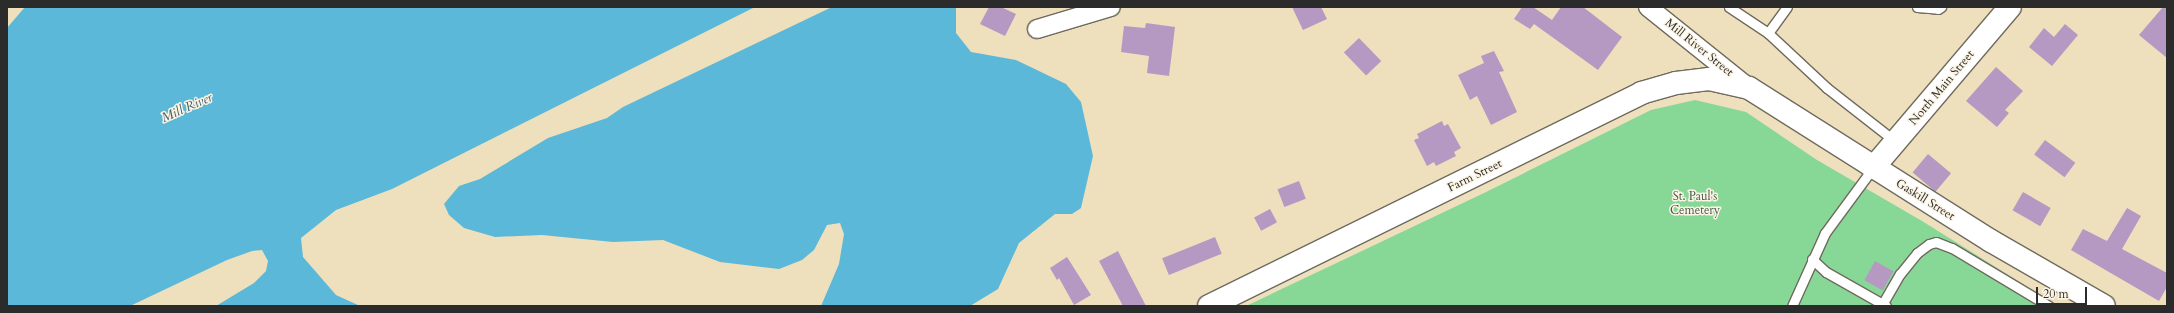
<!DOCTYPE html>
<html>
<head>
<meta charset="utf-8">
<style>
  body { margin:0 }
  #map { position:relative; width:2174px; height:313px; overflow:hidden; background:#eedfbd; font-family:Cardo,serif }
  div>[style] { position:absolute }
  .green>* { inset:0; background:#87d897 }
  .water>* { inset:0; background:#5bb8d9 }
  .building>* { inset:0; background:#b599c3; transform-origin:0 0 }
  .roads { filter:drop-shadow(1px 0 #6f6a5e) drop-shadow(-1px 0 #6f6a5e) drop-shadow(0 1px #6f6a5e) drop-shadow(0 -1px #6f6a5e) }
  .lane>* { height:9px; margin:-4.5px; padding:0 4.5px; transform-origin:4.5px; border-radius:4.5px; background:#fff }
  .street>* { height:18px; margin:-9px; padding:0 9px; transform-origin:9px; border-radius:9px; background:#fff }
  .secondary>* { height:22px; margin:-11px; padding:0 11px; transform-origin:11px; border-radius:11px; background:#fff }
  span { translate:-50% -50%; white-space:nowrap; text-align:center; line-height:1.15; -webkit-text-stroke:3px #fcf5e5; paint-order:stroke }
  .street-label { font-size:12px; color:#2b2b2b }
  .park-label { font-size:12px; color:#425646 }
  .water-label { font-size:13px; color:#3c5c68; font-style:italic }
  .frame { position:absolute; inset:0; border:8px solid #2b2b2b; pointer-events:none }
  .scale { position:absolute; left:2036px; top:287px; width:51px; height:18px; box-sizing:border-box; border:2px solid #2b2b2b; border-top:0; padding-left:5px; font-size:12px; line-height:14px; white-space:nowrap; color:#2b2b2b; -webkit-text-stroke:3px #fcf5e5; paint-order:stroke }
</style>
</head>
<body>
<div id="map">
  <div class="green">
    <div style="clip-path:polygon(1695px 100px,1746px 112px,1817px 160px,1922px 221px,2058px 306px,1246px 306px,1484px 193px,1651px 110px)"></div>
  </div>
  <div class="water">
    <div style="clip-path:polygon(25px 7px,755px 7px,392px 189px,336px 210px,301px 238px,303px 257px,336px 295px,360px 306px,216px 306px,254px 283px,266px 271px,268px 261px,262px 250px,252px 251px,227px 260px,130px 306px,7px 306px,7px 28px)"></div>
    <div style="clip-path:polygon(832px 7px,956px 7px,956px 33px,971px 52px,1016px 60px,1066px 84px,1081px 102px,1093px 156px,1081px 208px,1072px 214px,1055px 214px,1019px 243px,998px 289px,970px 306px,821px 306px,839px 264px,844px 234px,840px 223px,827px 225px,814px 250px,802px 260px,779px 269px,720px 262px,663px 240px,613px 242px,542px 235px,495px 237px,464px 228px,449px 215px,444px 204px,459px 186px,480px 179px,548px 138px,607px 118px,623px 107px)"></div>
  </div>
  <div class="building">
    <div style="clip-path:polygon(989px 7px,1001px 7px,1016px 14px,1005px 36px,980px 24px)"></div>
    <div style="clip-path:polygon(1292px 7px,1321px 7px,1327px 19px,1303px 30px)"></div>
    <div style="clip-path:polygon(1522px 7px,1533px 7px,1552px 20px,1561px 7px,1583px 7px,1622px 37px,1598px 70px,1534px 24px,1530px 29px,1514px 19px)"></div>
    <div style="clip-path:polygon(2163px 7px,2167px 7px,2167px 58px,2139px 35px)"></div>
    <div style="clip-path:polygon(1146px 23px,1175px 27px,1169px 76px,1147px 73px,1149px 56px,1121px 52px,1124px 26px,1145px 28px)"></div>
    <div style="clip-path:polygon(2065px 24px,2078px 35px,2052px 66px,2029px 47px,2044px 28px,2054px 37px)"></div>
    <div style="left:1359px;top:38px;width:32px;height:21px;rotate:46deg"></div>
    <div style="clip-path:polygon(1494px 51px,1504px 71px,1499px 72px,1517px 112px,1491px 125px,1477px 96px,1470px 100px,1458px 75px,1484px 63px,1481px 56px)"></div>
    <div style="clip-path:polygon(1996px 67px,2023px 91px,2005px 110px,2009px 113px,1997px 127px,1966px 101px)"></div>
    <div style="clip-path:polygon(1442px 121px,1444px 126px,1448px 124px,1461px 148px,1454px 152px,1456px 156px,1436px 166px,1434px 162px,1427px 166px,1414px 140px,1419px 138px,1417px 134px)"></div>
    <div style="left:2045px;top:140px;width:38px;height:18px;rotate:37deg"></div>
    <div style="left:1928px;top:154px;width:30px;height:24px;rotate:40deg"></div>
    <div style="left:1299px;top:181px;width:19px;height:23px;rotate:69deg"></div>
    <div style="left:2023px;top:192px;width:32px;height:21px;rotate:30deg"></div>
    <div style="clip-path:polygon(2127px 208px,2141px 216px,2122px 249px,2167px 273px,2167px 287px,2159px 301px,2071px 250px,2083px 229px,2107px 241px)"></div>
    <div style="left:1270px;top:209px;width:15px;height:18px;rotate:62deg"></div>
    <div style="left:1215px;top:237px;width:18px;height:57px;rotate:68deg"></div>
    <div style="clip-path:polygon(1118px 251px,1130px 275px,1146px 306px,1123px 306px,1099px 261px)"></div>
    <div style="clip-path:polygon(1067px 257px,1091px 295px,1074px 305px,1059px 278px,1057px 280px,1050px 268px)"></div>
    <div style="left:1875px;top:261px;width:21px;height:22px;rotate:29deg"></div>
  </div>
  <div class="roads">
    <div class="lane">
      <div style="left:1729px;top:7px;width:47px;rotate:33.7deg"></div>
      <div style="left:1768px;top:33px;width:81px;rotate:43deg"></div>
      <div style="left:1827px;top:88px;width:88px;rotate:38deg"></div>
      <div style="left:1917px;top:7px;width:21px;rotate:5deg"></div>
      <div style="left:1938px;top:9px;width:4px;rotate:-34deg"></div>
      <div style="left:1768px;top:33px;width:32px;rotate:-54deg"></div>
      <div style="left:1812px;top:259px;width:19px;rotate:43deg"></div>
      <div style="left:1826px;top:272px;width:69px;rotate:29.5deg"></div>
      <div style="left:1883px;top:303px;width:34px;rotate:-60deg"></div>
      <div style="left:1900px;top:274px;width:27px;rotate:-51deg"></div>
      <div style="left:1917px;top:253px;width:15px;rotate:-37deg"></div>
      <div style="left:1929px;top:244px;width:7px;rotate:-16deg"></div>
      <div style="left:1936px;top:242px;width:17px;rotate:21deg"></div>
      <div style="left:1952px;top:248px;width:113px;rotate:30.9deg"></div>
      <div style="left:1792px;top:306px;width:80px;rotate:-65.7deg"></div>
      <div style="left:1825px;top:233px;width:81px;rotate:-53.6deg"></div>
    </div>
    <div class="street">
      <div style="left:1648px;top:7px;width:129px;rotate:38.7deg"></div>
      <div style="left:1037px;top:29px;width:77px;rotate:-16.6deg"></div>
    </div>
    <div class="secondary">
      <div style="left:1873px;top:168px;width:211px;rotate:-49.6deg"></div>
      <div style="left:1209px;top:306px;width:482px;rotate:-26.2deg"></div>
      <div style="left:1641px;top:93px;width:36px;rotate:-16deg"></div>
      <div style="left:1676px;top:83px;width:33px;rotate:-7deg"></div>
      <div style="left:1709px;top:79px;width:41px;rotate:12.7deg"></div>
      <div style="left:1749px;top:88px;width:286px;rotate:32.3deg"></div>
      <div style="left:1991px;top:241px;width:130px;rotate:29.9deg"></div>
    </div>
  </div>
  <div class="street-label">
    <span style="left:1699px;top:48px;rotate:39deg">Mill River Street</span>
    <span style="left:1942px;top:88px;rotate:-50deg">North Main Street</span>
    <span style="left:1475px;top:176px;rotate:-26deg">Farm Street</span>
    <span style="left:1925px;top:200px;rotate:32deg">Gaskill Street</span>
  </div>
  <div class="park-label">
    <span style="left:1695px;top:204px">St. Paul's<br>Cemetery</span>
  </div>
  <div class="water-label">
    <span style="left:187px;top:108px;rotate:-24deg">Mill River</span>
  </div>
  <div class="frame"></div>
  <div class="scale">20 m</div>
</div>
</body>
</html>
